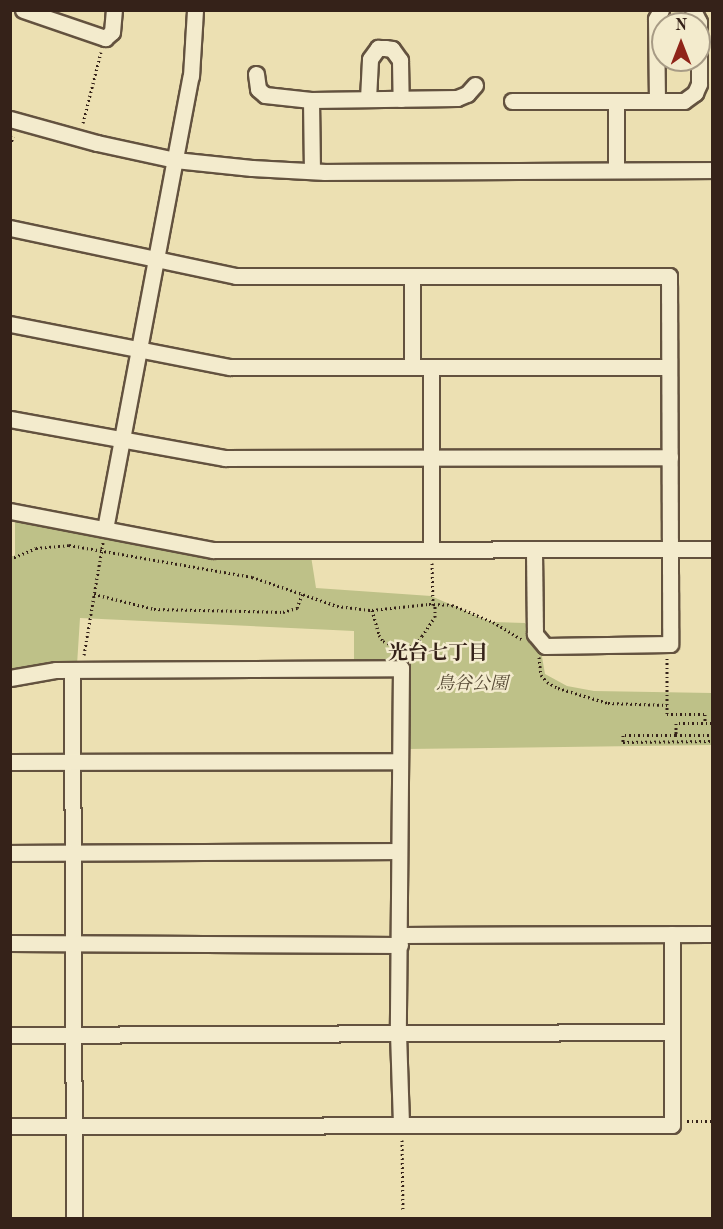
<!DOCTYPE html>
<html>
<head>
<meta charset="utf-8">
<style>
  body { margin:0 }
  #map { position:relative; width:723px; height:1229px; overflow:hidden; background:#ece0b2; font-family:"Old Standard TT","Noto Serif JP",serif }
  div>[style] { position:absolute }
  .green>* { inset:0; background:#bec188 }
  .path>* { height:3px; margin-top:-1.5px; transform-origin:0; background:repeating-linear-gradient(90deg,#352219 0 1.5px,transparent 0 4.5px) }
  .roads { filter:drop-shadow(2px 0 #63523f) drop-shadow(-2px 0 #63523f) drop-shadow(0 2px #63523f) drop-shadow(0 -2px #63523f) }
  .minor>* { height:15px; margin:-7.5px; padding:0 7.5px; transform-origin:7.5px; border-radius:7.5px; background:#f3ebcd }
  span { translate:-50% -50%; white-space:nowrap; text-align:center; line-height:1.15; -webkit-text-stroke:5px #f3ebcd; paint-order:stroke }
  .park-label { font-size:18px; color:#574a35; font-style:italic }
  .neighbourhood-label { font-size:20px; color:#352219; font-weight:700 }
  .frame { position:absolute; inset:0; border:12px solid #352219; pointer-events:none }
  .north { position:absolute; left:651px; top:12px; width:60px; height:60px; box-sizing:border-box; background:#f3ebcd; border:2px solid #a79b85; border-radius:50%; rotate:0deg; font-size:16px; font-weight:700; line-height:24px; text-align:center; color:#352219 }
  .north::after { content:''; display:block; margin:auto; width:21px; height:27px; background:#8f2418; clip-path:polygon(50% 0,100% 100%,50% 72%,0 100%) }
</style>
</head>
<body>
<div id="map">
  <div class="green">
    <div style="clip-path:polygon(15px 518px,209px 558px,311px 556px,316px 588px,431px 596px,491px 622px,525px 623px,541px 651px,545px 674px,567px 686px,594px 691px,712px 693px,712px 745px,406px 749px,406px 662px,354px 660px,354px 631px,80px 618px,77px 665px,11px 673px,10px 556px,15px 556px)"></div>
  </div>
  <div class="path">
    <div style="left:83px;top:123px;width:73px;rotate:-75.8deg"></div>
    <div style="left:10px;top:145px;width:9px;rotate:-69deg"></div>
    <div style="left:10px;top:559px;width:28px;rotate:-23deg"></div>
    <div style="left:36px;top:548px;width:33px;rotate:-5deg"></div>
    <div style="left:69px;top:545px;width:186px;rotate:9.9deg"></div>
    <div style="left:252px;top:577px;width:90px;rotate:18.8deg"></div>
    <div style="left:337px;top:606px;width:35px;rotate:7deg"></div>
    <div style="left:372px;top:610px;width:57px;rotate:-6deg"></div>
    <div style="left:429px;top:604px;width:23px;rotate:2deg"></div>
    <div style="left:452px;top:605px;width:44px;rotate:22.5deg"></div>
    <div style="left:493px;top:622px;width:33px;rotate:31deg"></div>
    <div style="left:432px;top:563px;width:42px;rotate:88.6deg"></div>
    <div style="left:94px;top:594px;width:62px;rotate:14deg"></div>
    <div style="left:154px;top:609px;width:129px;rotate:1.3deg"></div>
    <div style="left:283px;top:612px;width:15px;rotate:-16deg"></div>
    <div style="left:297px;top:608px;width:15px;rotate:-70deg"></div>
    <div style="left:372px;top:610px;width:26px;rotate:74deg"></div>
    <div style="left:379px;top:635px;width:7px;rotate:56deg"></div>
    <div style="left:383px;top:641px;width:21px;rotate:25deg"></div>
    <div style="left:402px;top:650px;width:4px;rotate:104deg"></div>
    <div style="left:402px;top:650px;width:15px;rotate:-23deg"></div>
    <div style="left:416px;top:644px;width:10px;rotate:-53deg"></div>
    <div style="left:422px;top:636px;width:23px;rotate:-56deg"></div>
    <div style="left:435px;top:617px;width:12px;rotate:-90deg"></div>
    <div style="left:84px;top:655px;width:114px;rotate:-80.4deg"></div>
    <div style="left:539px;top:657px;width:18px;rotate:84deg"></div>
    <div style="left:541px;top:675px;width:9px;rotate:49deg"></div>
    <div style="left:547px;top:682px;width:13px;rotate:29deg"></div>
    <div style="left:558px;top:688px;width:52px;rotate:16.7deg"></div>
    <div style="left:608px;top:703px;width:59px;rotate:1.9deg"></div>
    <div style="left:667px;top:658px;width:56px;rotate:90deg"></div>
    <div style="left:667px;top:714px;width:38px"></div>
    <div style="left:705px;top:714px;width:9px;rotate:90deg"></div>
    <div style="left:712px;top:723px;width:36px;rotate:180deg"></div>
    <div style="left:676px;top:723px;width:12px;rotate:90deg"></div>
    <div style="left:676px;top:735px;width:36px"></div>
    <div style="left:676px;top:735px;width:53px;rotate:180deg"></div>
    <div style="left:623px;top:735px;width:7px;rotate:90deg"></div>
    <div style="left:623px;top:742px;width:89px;rotate:-0.6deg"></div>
    <div style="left:687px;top:1121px;width:25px"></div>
    <div style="left:402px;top:1140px;width:71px;rotate:89.2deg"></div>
  </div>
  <div class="roads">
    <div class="minor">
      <div style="left:23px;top:10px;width:87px;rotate:18.9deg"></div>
      <div style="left:105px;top:38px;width:9px;rotate:-41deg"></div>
      <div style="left:112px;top:32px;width:22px;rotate:-85deg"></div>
      <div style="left:256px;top:74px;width:15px;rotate:82deg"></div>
      <div style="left:258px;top:89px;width:9px;rotate:41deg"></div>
      <div style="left:265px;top:95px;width:46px;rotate:6.2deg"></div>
      <div style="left:311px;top:100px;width:71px;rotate:89.2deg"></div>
      <div style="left:368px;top:99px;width:40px;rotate:-87.1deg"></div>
      <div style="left:370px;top:59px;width:14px;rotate:-54deg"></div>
      <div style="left:378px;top:48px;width:7px"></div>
      <div style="left:385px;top:48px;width:7px;rotate:8deg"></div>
      <div style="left:392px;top:49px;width:14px;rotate:54deg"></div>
      <div style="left:400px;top:60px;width:39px;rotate:89deg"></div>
      <div style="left:311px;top:100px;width:146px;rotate:-0.8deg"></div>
      <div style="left:457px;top:98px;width:11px;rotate:-22deg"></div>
      <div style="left:467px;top:94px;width:12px;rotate:-48deg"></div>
      <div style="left:512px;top:101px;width:104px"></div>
      <div style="left:616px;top:101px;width:69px;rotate:90deg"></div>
      <div style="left:616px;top:101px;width:68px"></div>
      <div style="left:684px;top:101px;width:14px;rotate:-36deg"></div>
      <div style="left:695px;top:93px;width:10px;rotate:-66deg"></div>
      <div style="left:699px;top:84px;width:62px;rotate:-90deg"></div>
      <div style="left:699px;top:22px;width:13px;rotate:-117deg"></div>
      <div style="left:657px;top:101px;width:82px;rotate:-90.7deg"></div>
      <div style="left:656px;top:19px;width:10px;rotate:-61deg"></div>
      <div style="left:10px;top:119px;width:90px;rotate:15.4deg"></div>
      <div style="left:97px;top:143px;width:80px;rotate:12.3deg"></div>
      <div style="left:175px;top:160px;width:77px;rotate:5.9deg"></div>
      <div style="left:252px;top:168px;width:73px;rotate:3.1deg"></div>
      <div style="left:325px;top:172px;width:387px;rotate:-0.3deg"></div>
      <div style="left:10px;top:228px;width:231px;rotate:12deg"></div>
      <div style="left:236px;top:276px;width:433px"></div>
      <div style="left:669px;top:276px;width:368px;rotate:89.8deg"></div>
      <div style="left:670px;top:644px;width:125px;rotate:179.1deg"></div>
      <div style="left:545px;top:646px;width:16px;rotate:-130deg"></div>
      <div style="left:535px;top:634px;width:85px;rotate:-90.7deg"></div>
      <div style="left:412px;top:277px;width:90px;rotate:90deg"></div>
      <div style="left:10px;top:324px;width:224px;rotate:11.1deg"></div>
      <div style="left:230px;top:367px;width:439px"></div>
      <div style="left:431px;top:368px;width:182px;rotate:90deg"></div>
      <div style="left:10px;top:419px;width:219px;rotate:10.3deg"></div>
      <div style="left:225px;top:458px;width:445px;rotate:-0.1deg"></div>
      <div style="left:10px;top:511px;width:207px;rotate:10.9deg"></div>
      <div style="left:213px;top:550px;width:499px;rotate:-0.1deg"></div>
      <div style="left:105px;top:529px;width:461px;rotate:-79.3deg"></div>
      <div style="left:191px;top:76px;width:66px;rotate:-86.5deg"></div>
      <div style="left:72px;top:670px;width:548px;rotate:89.79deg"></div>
      <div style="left:10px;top:678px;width:47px;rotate:-9.9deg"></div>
      <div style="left:56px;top:670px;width:345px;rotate:-0.3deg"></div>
      <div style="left:401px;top:668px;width:365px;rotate:90.5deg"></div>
      <div style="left:398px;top:1033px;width:90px;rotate:88.1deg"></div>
      <div style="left:10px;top:762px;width:390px;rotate:-0.1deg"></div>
      <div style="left:10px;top:853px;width:388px;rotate:-0.3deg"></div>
      <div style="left:400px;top:935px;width:312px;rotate:-0.2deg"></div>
      <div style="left:10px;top:943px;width:390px;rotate:0.3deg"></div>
      <div style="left:10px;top:1035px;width:662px;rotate:-0.26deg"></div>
      <div style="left:10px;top:1126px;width:662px;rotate:-0.09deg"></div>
      <div style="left:672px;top:1125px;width:191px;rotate:-90deg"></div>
    </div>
  </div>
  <div class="park-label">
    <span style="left:472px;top:684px">鳥谷公園</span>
  </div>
  <div class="neighbourhood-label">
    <span style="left:438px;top:654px">光台七丁目</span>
  </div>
  <div class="frame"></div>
  <div class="north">N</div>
</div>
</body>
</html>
